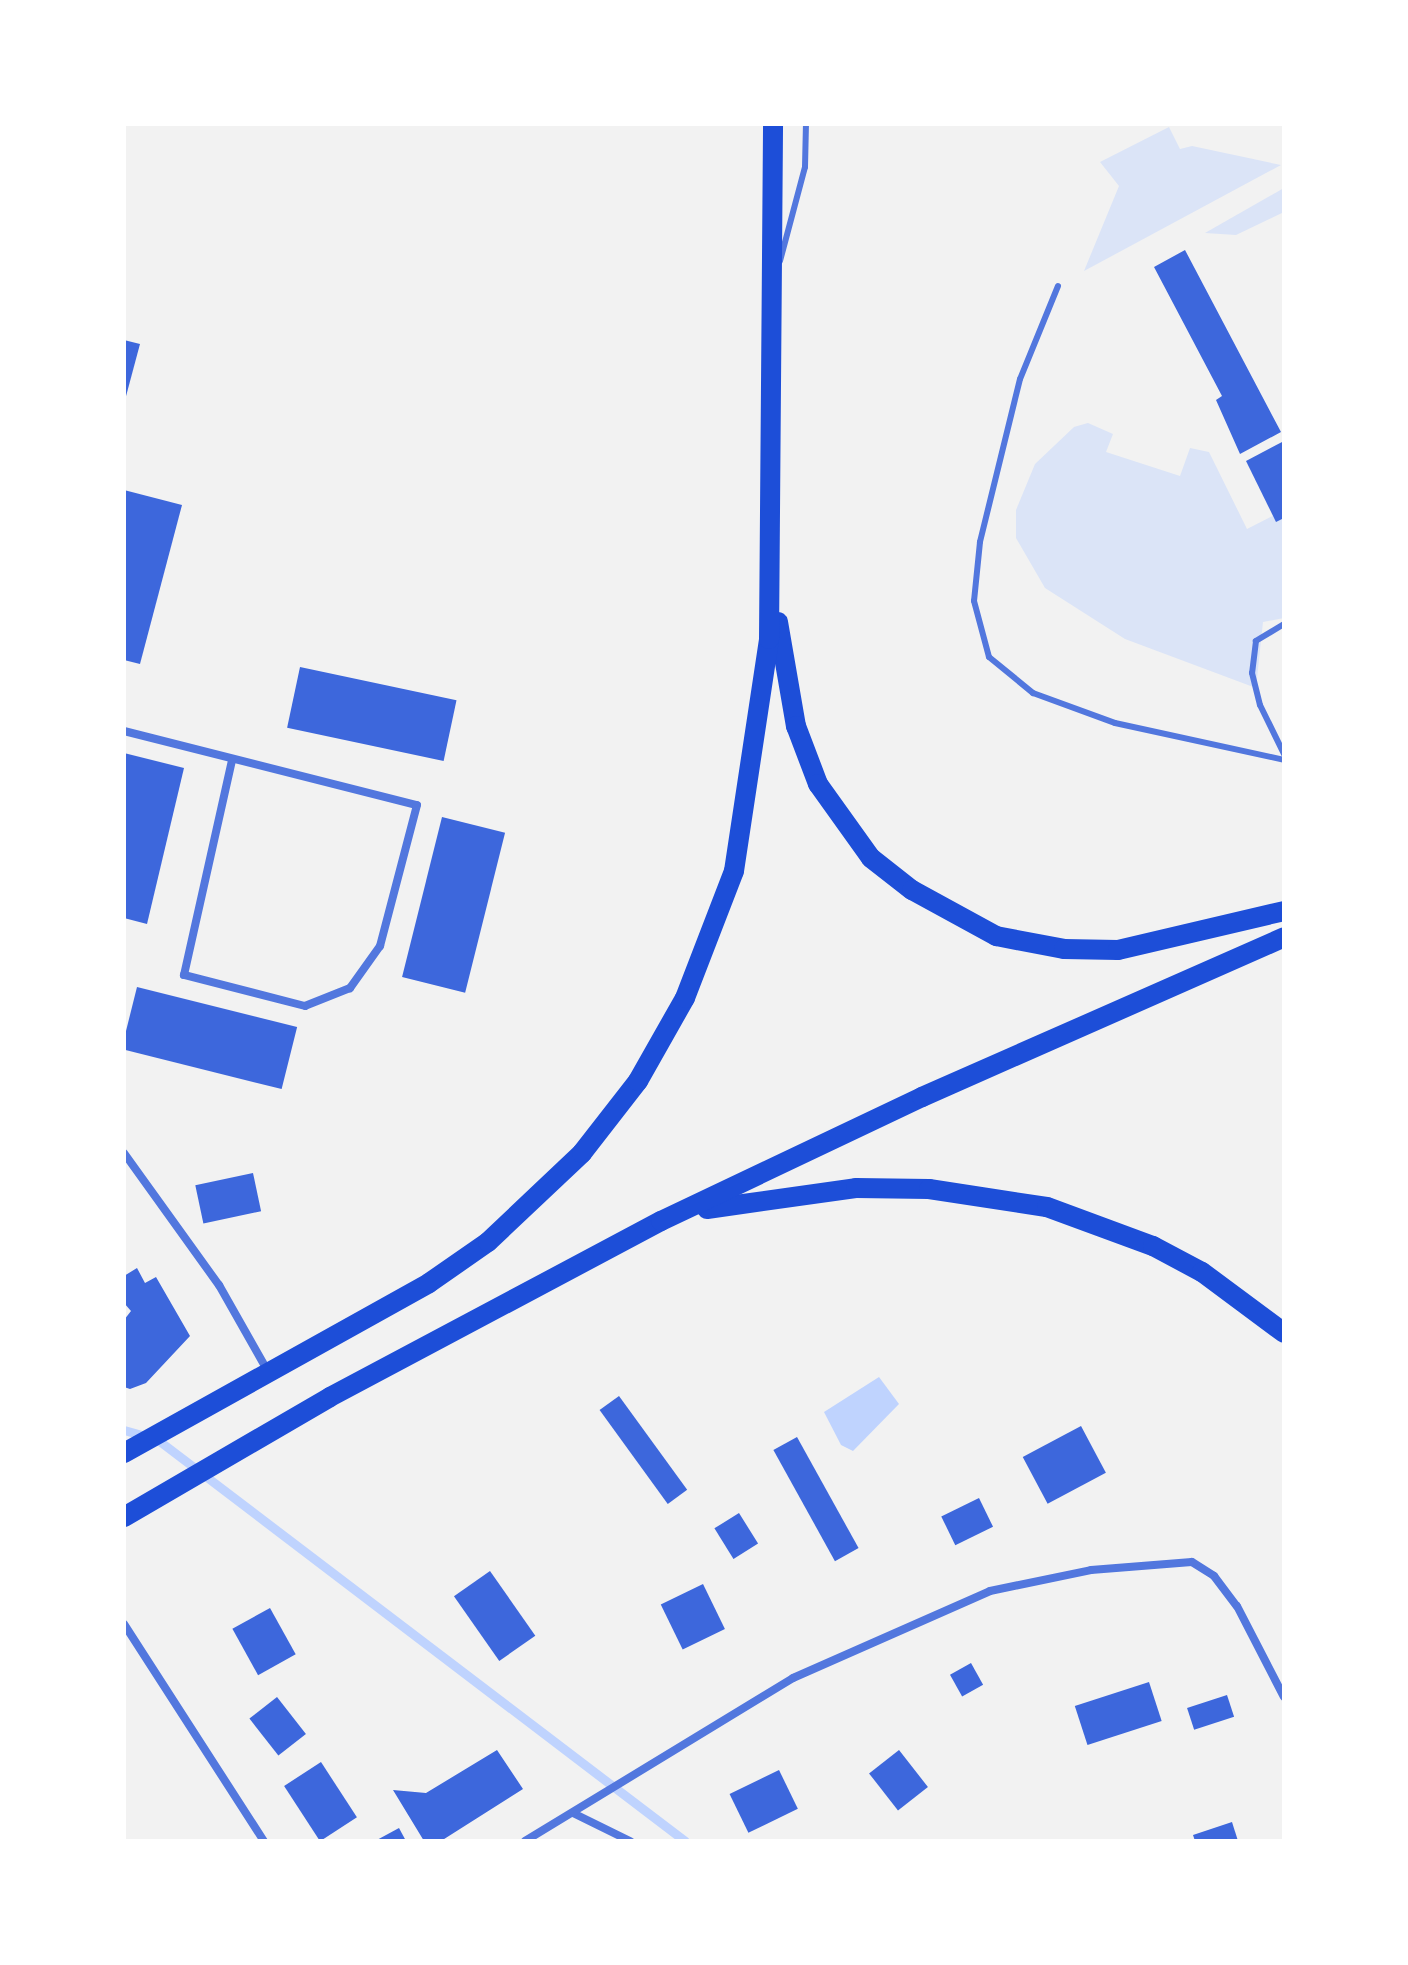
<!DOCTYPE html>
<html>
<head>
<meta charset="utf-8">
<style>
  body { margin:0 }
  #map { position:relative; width:1408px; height:1965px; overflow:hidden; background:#f2f2f2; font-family:"Nunito Sans",sans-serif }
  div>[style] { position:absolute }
  .green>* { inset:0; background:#dbe4f7 }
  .water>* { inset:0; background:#bfd3fe }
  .stream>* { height:9px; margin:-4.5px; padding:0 4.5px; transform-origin:4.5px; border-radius:4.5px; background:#bfd3fe }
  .building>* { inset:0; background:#3d67dc; transform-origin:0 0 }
  .service>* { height:6px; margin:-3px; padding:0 3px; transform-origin:3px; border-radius:3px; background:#5277de }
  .minor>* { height:8px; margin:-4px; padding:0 4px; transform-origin:4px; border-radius:4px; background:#5277de }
  .primary>* { height:20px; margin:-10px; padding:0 10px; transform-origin:10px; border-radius:10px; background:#1d4ed8 }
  span { translate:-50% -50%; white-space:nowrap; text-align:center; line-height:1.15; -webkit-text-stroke:6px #fff; paint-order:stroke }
  .frame { position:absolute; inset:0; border:126px solid #fff; pointer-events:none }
</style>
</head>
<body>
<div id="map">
  <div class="green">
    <div style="clip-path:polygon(1169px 127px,1180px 149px,1192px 146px,1281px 165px,1084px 271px,1119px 186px,1100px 162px)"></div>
    <div style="clip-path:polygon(1284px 188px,1284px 212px,1236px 235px,1205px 233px)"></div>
    <div style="clip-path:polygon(1088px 423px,1113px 434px,1106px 452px,1180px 476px,1190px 448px,1209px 452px,1247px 529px,1284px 510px,1284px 618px,1263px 622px,1256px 688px,1125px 639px,1045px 588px,1016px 538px,1016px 510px,1035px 464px,1074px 427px)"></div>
  </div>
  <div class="water">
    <div style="clip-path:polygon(879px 1377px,899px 1404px,853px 1451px,841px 1445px,824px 1412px)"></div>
  </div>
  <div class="stream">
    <div style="left:124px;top:1430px;width:35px;rotate:16deg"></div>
    <div style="left:158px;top:1440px;width:662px;rotate:37.27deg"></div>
  </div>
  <div class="building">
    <div style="clip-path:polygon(1185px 250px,1281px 432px,1240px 454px,1216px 400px,1222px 396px,1154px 267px)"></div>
    <div style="clip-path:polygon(124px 340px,140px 344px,125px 400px,124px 400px)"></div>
    <div style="clip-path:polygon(1284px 441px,1284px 518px,1276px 522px,1246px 461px)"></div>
    <div style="clip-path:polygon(124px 490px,182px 505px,140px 664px,124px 660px)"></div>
    <div style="left:300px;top:667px;width:160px;height:62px;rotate:12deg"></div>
    <div style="clip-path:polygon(124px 753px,184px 768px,147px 924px,124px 918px)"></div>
    <div style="left:442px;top:817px;width:65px;height:165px;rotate:14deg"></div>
    <div style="left:137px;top:987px;width:165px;height:64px;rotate:14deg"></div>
    <div style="left:253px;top:1173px;width:39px;height:59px;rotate:78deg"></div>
    <div style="clip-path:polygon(137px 1268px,145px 1283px,156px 1277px,190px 1336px,146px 1383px,130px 1389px,124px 1387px,124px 1320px,131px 1311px,124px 1303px,124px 1276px)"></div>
    <div style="left:619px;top:1396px;width:116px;height:24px;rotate:54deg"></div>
    <div style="left:1081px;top:1426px;width:53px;height:66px;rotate:62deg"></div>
    <div style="left:797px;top:1437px;width:127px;height:27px;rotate:61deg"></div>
    <div style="left:979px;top:1498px;width:32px;height:42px;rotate:64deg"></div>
    <div style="left:739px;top:1513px;width:36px;height:29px;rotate:58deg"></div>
    <div style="left:490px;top:1571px;width:79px;height:44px;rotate:55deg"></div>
    <div style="left:703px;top:1584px;width:50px;height:47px;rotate:64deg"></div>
    <div style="left:270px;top:1608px;width:53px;height:43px;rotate:61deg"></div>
    <div style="left:971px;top:1663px;width:25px;height:24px;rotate:61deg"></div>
    <div style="left:1149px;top:1682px;width:41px;height:78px;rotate:72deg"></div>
    <div style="left:1227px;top:1695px;width:23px;height:42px;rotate:72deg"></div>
    <div style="left:277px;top:1697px;width:47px;height:35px;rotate:52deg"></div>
    <div style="clip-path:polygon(497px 1750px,523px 1789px,441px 1841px,424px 1841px,393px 1790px,426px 1793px)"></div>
    <div style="left:899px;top:1750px;width:47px;height:38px;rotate:52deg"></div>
    <div style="left:321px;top:1762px;width:66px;height:44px;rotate:57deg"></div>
    <div style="left:779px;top:1770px;width:43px;height:55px;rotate:64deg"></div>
    <div style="clip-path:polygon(1232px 1822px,1238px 1841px,1195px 1841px,1193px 1835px)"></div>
    <div style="clip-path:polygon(399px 1828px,406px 1841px,375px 1841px)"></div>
  </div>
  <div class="service">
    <div style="left:780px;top:261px;width:97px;rotate:-75.1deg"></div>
    <div style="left:805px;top:167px;width:43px;rotate:-88.7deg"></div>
    <div style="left:1058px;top:286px;width:100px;rotate:112.2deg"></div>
    <div style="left:1020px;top:379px;width:168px;rotate:103.8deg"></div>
    <div style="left:980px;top:542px;width:59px;rotate:95.8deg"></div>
    <div style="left:974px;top:601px;width:58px;rotate:75deg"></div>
    <div style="left:989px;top:657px;width:57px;rotate:39.3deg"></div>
    <div style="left:1033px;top:693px;width:87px;rotate:20.1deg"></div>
    <div style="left:1115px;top:723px;width:173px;rotate:12.3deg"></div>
    <div style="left:1284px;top:624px;width:33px;rotate:149deg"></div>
    <div style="left:1256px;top:641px;width:32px;rotate:97deg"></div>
    <div style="left:1252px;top:673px;width:33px;rotate:76deg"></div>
    <div style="left:1260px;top:705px;width:55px;rotate:63.9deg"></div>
  </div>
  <div class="minor">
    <div style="left:124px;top:731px;width:302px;rotate:14.2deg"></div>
    <div style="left:417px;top:805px;width:146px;rotate:104.7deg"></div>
    <div style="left:380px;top:946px;width:52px;rotate:125.5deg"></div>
    <div style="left:350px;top:988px;width:48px;rotate:158.2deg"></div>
    <div style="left:305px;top:1006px;width:125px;rotate:-165.6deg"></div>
    <div style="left:184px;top:975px;width:219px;rotate:-77.4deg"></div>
    <div style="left:124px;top:1153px;width:163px;rotate:54.3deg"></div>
    <div style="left:219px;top:1285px;width:98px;rotate:60.5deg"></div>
    <div style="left:124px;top:1624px;width:258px;rotate:57.2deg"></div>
    <div style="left:573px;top:1813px;width:64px;rotate:26.2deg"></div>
    <div style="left:525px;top:1841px;width:314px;rotate:-31.3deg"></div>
    <div style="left:793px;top:1678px;width:215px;rotate:-23.8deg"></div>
    <div style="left:990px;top:1591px;width:103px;rotate:-11.7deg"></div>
    <div style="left:1091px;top:1570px;width:101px;rotate:-4.5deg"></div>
    <div style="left:1192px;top:1562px;width:26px;rotate:32deg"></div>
    <div style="left:1214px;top:1576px;width:38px;rotate:53deg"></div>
    <div style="left:1237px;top:1606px;width:102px;rotate:62.7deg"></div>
  </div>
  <div class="primary">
    <div style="left:778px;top:622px;width:106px;rotate:80.2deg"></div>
    <div style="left:796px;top:726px;width:62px;rotate:69.2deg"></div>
    <div style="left:818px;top:784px;width:91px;rotate:54.4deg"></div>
    <div style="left:871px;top:858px;width:52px;rotate:38deg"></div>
    <div style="left:912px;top:890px;width:96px;rotate:28.7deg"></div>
    <div style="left:996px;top:936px;width:69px;rotate:10.8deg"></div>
    <div style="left:1064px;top:949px;width:54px;rotate:1.1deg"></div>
    <div style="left:1118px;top:950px;width:171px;rotate:-13.2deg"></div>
    <div style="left:707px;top:1209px;width:150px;rotate:-8deg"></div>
    <div style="left:856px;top:1188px;width:73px;rotate:0.8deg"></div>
    <div style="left:929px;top:1189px;width:119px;rotate:8.7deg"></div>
    <div style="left:1047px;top:1207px;width:113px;rotate:20.2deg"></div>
    <div style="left:1153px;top:1246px;width:55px;rotate:28deg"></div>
    <div style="left:1202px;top:1272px;width:102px;rotate:36.6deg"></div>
    <div style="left:124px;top:1453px;width:349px;rotate:-29.1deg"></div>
    <div style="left:429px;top:1283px;width:72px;rotate:-34.8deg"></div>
    <div style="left:488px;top:1242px;width:129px;rotate:-43.4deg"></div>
    <div style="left:582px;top:1153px;width:91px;rotate:-52.1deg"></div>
    <div style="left:638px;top:1081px;width:95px;rotate:-60.5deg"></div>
    <div style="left:685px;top:998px;width:136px;rotate:-68.9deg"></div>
    <div style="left:734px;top:871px;width:235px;rotate:-81.4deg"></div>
    <div style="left:769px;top:639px;width:515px;rotate:-89.55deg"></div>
    <div style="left:124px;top:1517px;width:238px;rotate:-30.2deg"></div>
    <div style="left:330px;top:1397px;width:375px;rotate:-28deg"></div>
    <div style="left:661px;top:1221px;width:289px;rotate:-25.4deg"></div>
    <div style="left:922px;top:1097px;width:396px;rotate:-23.8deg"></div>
  </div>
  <div class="frame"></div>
</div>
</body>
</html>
